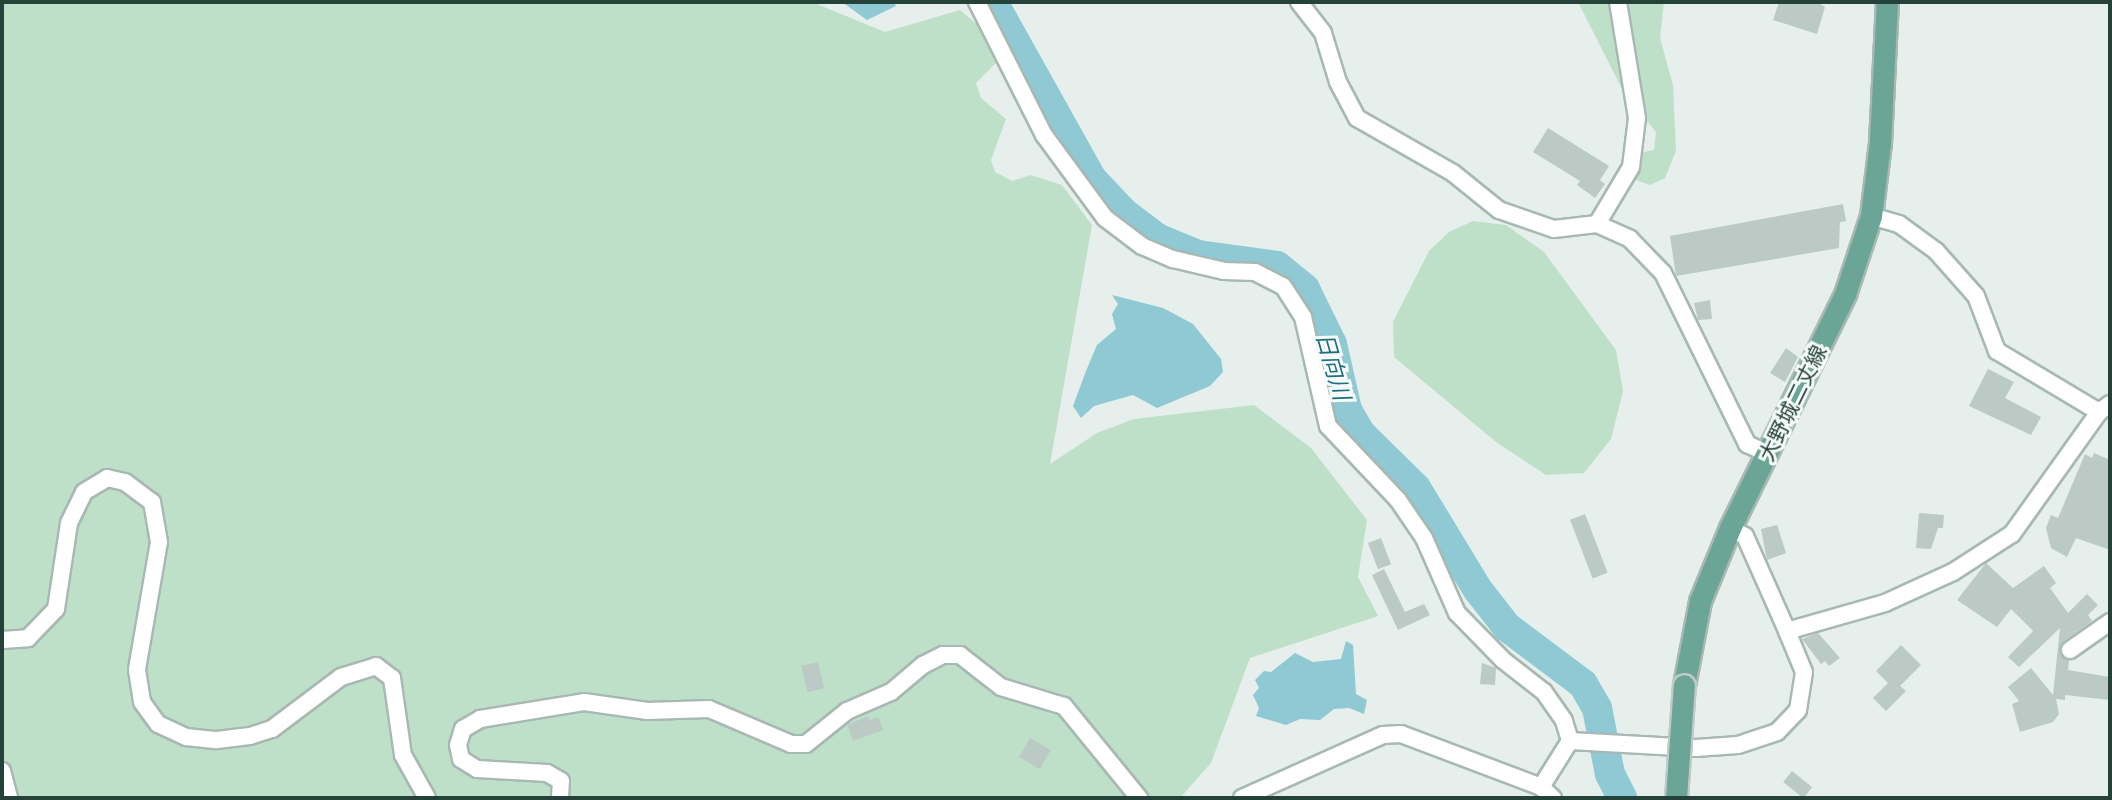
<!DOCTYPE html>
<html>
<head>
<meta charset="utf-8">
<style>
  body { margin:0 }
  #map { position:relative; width:2112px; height:800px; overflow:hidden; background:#e6efeb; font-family:Commissioner,"Noto Sans JP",sans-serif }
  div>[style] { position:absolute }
  .green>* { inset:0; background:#bfe0c8 }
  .water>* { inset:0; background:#8ec9d4 }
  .river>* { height:30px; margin:-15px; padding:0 15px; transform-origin:15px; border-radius:15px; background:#8ec9d4 }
  .building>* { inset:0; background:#bbcac4; transform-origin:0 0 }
  .roads { filter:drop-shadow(2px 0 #a8b8b2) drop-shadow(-2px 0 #a8b8b2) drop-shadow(0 2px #a8b8b2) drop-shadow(0 -2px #a8b8b2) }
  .street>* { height:16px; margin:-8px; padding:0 8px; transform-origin:8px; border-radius:8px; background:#fff }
  .primary>* { height:21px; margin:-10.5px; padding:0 10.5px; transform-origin:10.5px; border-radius:10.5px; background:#6aa596 }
  .bridges { filter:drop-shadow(2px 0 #c2cac8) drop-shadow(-2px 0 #c2cac8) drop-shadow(0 2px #c2cac8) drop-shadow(0 -2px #c2cac8) }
  .primary-bridge>* { height:21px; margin:-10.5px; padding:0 10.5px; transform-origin:10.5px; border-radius:10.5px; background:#6aa596 }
  span { translate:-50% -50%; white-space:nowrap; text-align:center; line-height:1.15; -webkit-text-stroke:6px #f7fbf9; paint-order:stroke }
  .street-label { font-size:21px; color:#24423a }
  .water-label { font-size:23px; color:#1c6f80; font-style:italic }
  .frame { position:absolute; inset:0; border:4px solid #24423a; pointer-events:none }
</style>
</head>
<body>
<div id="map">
  <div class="green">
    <div style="clip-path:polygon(2px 2px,812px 2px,885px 32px,960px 10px,987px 33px,996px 63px,976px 83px,981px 98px,1006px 119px,991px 160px,995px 172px,1012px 181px,1031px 175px,1062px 185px,1092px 225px,1050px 464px,1097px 433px,1134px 419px,1254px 405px,1311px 448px,1367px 520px,1358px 577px,1378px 616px,1250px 658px,1211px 763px,1180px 798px,2px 798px)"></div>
    <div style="clip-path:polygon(1578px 2px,1664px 2px,1660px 38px,1673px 85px,1676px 151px,1665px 178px,1650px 185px,1633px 179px,1628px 155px,1654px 150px,1656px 132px,1623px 91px)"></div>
    <div style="clip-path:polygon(1473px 221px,1506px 225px,1544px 252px,1616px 350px,1623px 391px,1611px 439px,1584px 473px,1546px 475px,1496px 442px,1394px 357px,1393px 322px,1429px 251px,1449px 232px)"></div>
  </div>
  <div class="water">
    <div style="clip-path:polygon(842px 2px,894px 2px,896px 6px,867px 20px)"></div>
    <div style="clip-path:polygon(1112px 295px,1163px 308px,1193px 324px,1221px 359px,1223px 372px,1210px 386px,1157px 408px,1133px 395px,1094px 406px,1081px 418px,1073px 406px,1086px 371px,1097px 345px,1116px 329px,1112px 314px,1118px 304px)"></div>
    <div style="clip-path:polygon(1346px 641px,1353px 645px,1356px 694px,1367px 700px,1364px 714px,1349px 708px,1334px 709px,1320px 720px,1300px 719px,1286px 725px,1256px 716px,1259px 708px,1253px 695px,1259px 688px,1255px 680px,1264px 671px,1271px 672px,1295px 653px,1313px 662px,1341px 659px)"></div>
  </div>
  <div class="river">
    <div style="left:993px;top:2px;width:203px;rotate:60.8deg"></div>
    <div style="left:1092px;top:179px;width:47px;rotate:46.7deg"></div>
    <div style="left:1124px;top:213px;width:41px;rotate:37.1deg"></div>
    <div style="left:1157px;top:238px;width:44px;rotate:22.5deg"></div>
    <div style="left:1198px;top:255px;width:80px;rotate:7.9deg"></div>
    <div style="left:1277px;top:266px;width:36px;rotate:39deg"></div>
    <div style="left:1305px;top:289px;width:61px;rotate:63.9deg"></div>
    <div style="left:1332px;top:344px;width:68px;rotate:77.2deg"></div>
    <div style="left:1347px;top:410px;width:28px;rotate:60deg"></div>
    <div style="left:1361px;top:434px;width:77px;rotate:44.5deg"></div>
    <div style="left:1416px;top:488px;width:119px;rotate:58.7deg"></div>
    <div style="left:1478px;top:590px;width:47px;rotate:51.9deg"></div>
    <div style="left:1507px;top:627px;width:95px;rotate:36.9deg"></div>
    <div style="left:1583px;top:684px;width:28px;rotate:60deg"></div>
    <div style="left:1597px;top:708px;width:67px;rotate:78.9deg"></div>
    <div style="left:1610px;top:774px;width:27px;rotate:63deg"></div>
  </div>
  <div class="building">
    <div style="clip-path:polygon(1779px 2px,1817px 2px,1825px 7px,1817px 34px,1773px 20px)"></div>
    <div style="clip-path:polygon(1548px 128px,1609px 166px,1600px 180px,1605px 184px,1595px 198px,1577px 185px,1580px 181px,1533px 152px)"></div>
    <div style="clip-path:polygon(1843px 204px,1846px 221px,1840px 222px,1839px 248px,1676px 276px,1670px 236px)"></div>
    <div style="clip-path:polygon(1710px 300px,1712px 319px,1698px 320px,1694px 303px)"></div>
    <div style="clip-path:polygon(1786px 348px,1798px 357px,1785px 382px,1770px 373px)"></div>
    <div style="clip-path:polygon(1988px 369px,2014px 382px,2005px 398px,2041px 417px,2031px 435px,1969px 406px)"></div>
    <div style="clip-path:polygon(2094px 453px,2110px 460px,2110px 550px,2076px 538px,2067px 557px,2051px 548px,2046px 528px,2051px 515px,2058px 518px,2085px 454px,2092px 458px)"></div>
    <div style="clip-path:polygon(1919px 513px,1944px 515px,1943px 528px,1938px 528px,1931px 549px,1916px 548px)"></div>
    <div style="left:1585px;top:514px;width:63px;height:16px;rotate:69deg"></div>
    <div style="clip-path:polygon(1777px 525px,1786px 553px,1767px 560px,1761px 529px)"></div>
    <div style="left:1381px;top:538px;width:28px;height:14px;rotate:69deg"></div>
    <div style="clip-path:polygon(1986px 563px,2013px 588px,2044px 566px,2056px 583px,2050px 588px,2068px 613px,2087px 594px,2098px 605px,2088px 615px,2092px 621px,2064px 641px,2060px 652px,2069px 660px,2068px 670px,2110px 677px,2110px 700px,2065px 695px,2065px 700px,2056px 699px,2059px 714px,2053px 722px,2020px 732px,2012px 704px,2019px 701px,2008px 687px,2031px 668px,2053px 695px,2060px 628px,2019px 667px,2008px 657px,2033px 631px,2011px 609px,1997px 627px,1957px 600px)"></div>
    <div style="clip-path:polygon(1384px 569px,1405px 612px,1424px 604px,1430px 615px,1398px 630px,1372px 575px)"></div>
    <div style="clip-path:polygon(1818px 633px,1840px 658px,1829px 666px,1825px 661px,1821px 664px,1802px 639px)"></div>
    <div style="clip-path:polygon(1901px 645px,1921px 665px,1900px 686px,1906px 691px,1886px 711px,1873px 698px,1888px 683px,1876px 671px)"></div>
    <div style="left:818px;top:662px;width:27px;height:17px;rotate:77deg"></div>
    <div style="clip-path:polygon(1482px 663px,1496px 668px,1495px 685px,1480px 684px)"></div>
    <div style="clip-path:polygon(868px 716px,870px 720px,878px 717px,883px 730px,853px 741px,847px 725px)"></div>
    <div style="left:1030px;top:738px;width:24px;height:22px;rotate:30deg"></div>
    <div style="left:1792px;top:771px;width:26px;height:14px;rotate:39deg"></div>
  </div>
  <div class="roads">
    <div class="street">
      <div style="left:977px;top:2px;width:149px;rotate:63.3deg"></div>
      <div style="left:1044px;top:135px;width:103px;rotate:53.7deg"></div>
      <div style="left:1105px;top:218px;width:46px;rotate:37.1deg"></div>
      <div style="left:1142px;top:246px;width:34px;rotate:23deg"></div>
      <div style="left:1173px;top:259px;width:52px;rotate:13.2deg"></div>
      <div style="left:1224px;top:271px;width:31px;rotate:2deg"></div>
      <div style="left:1255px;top:272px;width:31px;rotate:27deg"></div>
      <div style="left:1283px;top:286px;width:37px;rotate:57deg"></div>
      <div style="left:1303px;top:317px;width:112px;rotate:77.1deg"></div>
      <div style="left:1328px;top:426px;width:102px;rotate:46.6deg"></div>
      <div style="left:1398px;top:500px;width:46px;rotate:55.6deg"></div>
      <div style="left:1424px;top:538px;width:82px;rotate:66.3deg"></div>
      <div style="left:1457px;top:613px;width:66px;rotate:45.6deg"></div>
      <div style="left:1503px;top:660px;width:52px;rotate:38deg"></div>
      <div style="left:1544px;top:692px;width:35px;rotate:55deg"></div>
      <div style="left:1564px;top:721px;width:21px;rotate:73deg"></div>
      <div style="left:1299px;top:2px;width:39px;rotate:52deg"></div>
      <div style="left:1323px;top:33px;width:51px;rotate:73deg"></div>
      <div style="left:1338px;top:82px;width:41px;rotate:62.2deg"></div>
      <div style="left:1357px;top:118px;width:111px;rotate:29.8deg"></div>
      <div style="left:1453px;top:173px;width:59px;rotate:38.8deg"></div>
      <div style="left:1499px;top:210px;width:58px;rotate:19.1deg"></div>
      <div style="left:1554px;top:229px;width:43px;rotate:-6.6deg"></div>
      <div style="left:1597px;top:224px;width:36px;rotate:24deg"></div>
      <div style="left:1630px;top:239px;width:47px;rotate:45.9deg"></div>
      <div style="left:1663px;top:273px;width:191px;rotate:63.8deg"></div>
      <div style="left:1747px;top:444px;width:23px;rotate:25deg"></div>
      <div style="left:1871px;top:216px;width:29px;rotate:16deg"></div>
      <div style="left:1899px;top:224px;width:46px;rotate:36.1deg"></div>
      <div style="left:1936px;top:251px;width:60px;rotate:48.4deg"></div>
      <div style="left:1976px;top:296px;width:59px;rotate:69.1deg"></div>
      <div style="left:1997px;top:351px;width:119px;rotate:30.9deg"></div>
      <div style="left:1597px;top:224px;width:66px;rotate:-59.2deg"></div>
      <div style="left:1631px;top:167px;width:49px;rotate:-83deg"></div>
      <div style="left:1637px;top:118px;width:118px;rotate:-99.3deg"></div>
      <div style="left:1730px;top:528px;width:17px;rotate:28deg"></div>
      <div style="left:1745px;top:536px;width:104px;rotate:66.1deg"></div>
      <div style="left:2px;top:640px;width:26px;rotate:-4deg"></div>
      <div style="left:28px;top:638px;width:40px;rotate:-46deg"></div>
      <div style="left:56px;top:609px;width:87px;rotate:-81.4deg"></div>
      <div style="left:69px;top:523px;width:34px;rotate:-64deg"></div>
      <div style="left:84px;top:492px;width:27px;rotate:-31deg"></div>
      <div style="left:107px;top:478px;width:18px;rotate:13deg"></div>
      <div style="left:125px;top:482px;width:34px;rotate:37deg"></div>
      <div style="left:152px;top:502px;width:41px;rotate:80.1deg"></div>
      <div style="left:159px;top:542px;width:130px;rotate:99.8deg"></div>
      <div style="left:137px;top:670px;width:32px;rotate:81deg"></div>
      <div style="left:142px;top:702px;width:27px;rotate:54deg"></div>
      <div style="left:158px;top:724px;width:31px;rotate:25deg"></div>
      <div style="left:186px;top:737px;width:31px;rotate:6deg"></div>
      <div style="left:217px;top:740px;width:33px;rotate:-7deg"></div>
      <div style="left:250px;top:736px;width:23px;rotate:-18deg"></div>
      <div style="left:272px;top:729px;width:86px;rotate:-37deg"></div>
      <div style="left:341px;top:677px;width:37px;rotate:-17deg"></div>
      <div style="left:376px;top:666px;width:20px;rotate:37deg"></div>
      <div style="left:392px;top:678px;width:78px;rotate:81.9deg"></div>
      <div style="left:403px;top:755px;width:49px;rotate:60.8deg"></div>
      <div style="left:2070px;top:650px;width:49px;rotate:-35deg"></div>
      <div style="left:2px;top:771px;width:28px;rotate:75deg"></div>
      <div style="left:560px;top:798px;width:17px;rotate:-87deg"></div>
      <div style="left:561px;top:781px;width:16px;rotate:-150deg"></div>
      <div style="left:547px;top:773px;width:70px;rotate:-176.7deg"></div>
      <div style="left:477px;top:769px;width:19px;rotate:-148deg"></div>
      <div style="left:461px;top:759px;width:14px;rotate:-102deg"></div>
      <div style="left:458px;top:745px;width:17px;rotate:-73deg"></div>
      <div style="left:463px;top:729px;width:20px;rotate:-30deg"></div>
      <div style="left:480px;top:719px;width:105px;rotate:-9.3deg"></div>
      <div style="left:584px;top:702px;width:64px;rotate:8.1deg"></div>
      <div style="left:647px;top:711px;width:62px;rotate:-1.8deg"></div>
      <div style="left:709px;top:709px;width:89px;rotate:23.1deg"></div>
      <div style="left:791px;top:744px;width:15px"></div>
      <div style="left:806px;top:744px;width:53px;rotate:-38.8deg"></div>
      <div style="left:847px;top:711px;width:48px;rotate:-23.4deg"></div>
      <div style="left:891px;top:692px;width:42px;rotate:-40.2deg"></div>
      <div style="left:923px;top:665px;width:22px;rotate:-27deg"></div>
      <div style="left:943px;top:655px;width:17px"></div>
      <div style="left:960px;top:655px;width:52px;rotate:38deg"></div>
      <div style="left:1001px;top:687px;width:66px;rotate:16.8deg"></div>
      <div style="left:1064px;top:706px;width:119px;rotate:50.8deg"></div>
      <div style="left:1242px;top:798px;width:154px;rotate:-24.1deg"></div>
      <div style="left:1383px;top:735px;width:18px;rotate:-3deg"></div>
      <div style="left:1401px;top:734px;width:150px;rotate:20.7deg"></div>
      <div style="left:1553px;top:798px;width:16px;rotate:-137deg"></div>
      <div style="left:1541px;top:787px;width:54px;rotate:-57.8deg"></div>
      <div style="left:1570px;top:741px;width:126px;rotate:3.2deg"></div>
      <div style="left:1696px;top:748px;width:42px;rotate:-4.1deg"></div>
      <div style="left:1738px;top:745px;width:41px;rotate:-18.4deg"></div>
      <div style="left:1777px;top:732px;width:30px;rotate:-46deg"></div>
      <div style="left:1798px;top:710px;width:38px;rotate:-81deg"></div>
      <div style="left:1804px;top:672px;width:44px;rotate:-112.5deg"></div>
      <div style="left:1787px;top:631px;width:102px;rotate:-15.9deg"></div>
      <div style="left:1885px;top:603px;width:75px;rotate:-24.5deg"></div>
      <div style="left:1953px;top:572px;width:70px;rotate:-32.8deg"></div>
      <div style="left:2012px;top:534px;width:150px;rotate:-54.5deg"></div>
      <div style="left:2099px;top:412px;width:14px;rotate:-36deg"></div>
    </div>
    <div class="primary">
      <div style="left:1684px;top:685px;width:86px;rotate:-79.2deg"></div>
      <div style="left:1700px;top:601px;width:79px;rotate:-67.7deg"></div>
      <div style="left:1730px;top:528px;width:261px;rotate:-63.8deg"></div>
      <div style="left:1845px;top:294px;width:82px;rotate:-71.6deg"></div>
      <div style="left:1871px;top:216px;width:74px;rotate:-83deg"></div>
      <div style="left:1880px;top:143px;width:141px;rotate:-87.2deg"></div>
    </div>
  </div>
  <div class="bridges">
    <div class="primary-bridge">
      <div style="left:1676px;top:798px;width:113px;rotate:-86deg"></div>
    </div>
  </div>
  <div class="street-label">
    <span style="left:1792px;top:403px;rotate:-64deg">大野城二丈線</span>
  </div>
  <div class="water-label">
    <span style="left:1334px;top:366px;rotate:74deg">日向川</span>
  </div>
  <div class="frame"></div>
</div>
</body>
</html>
